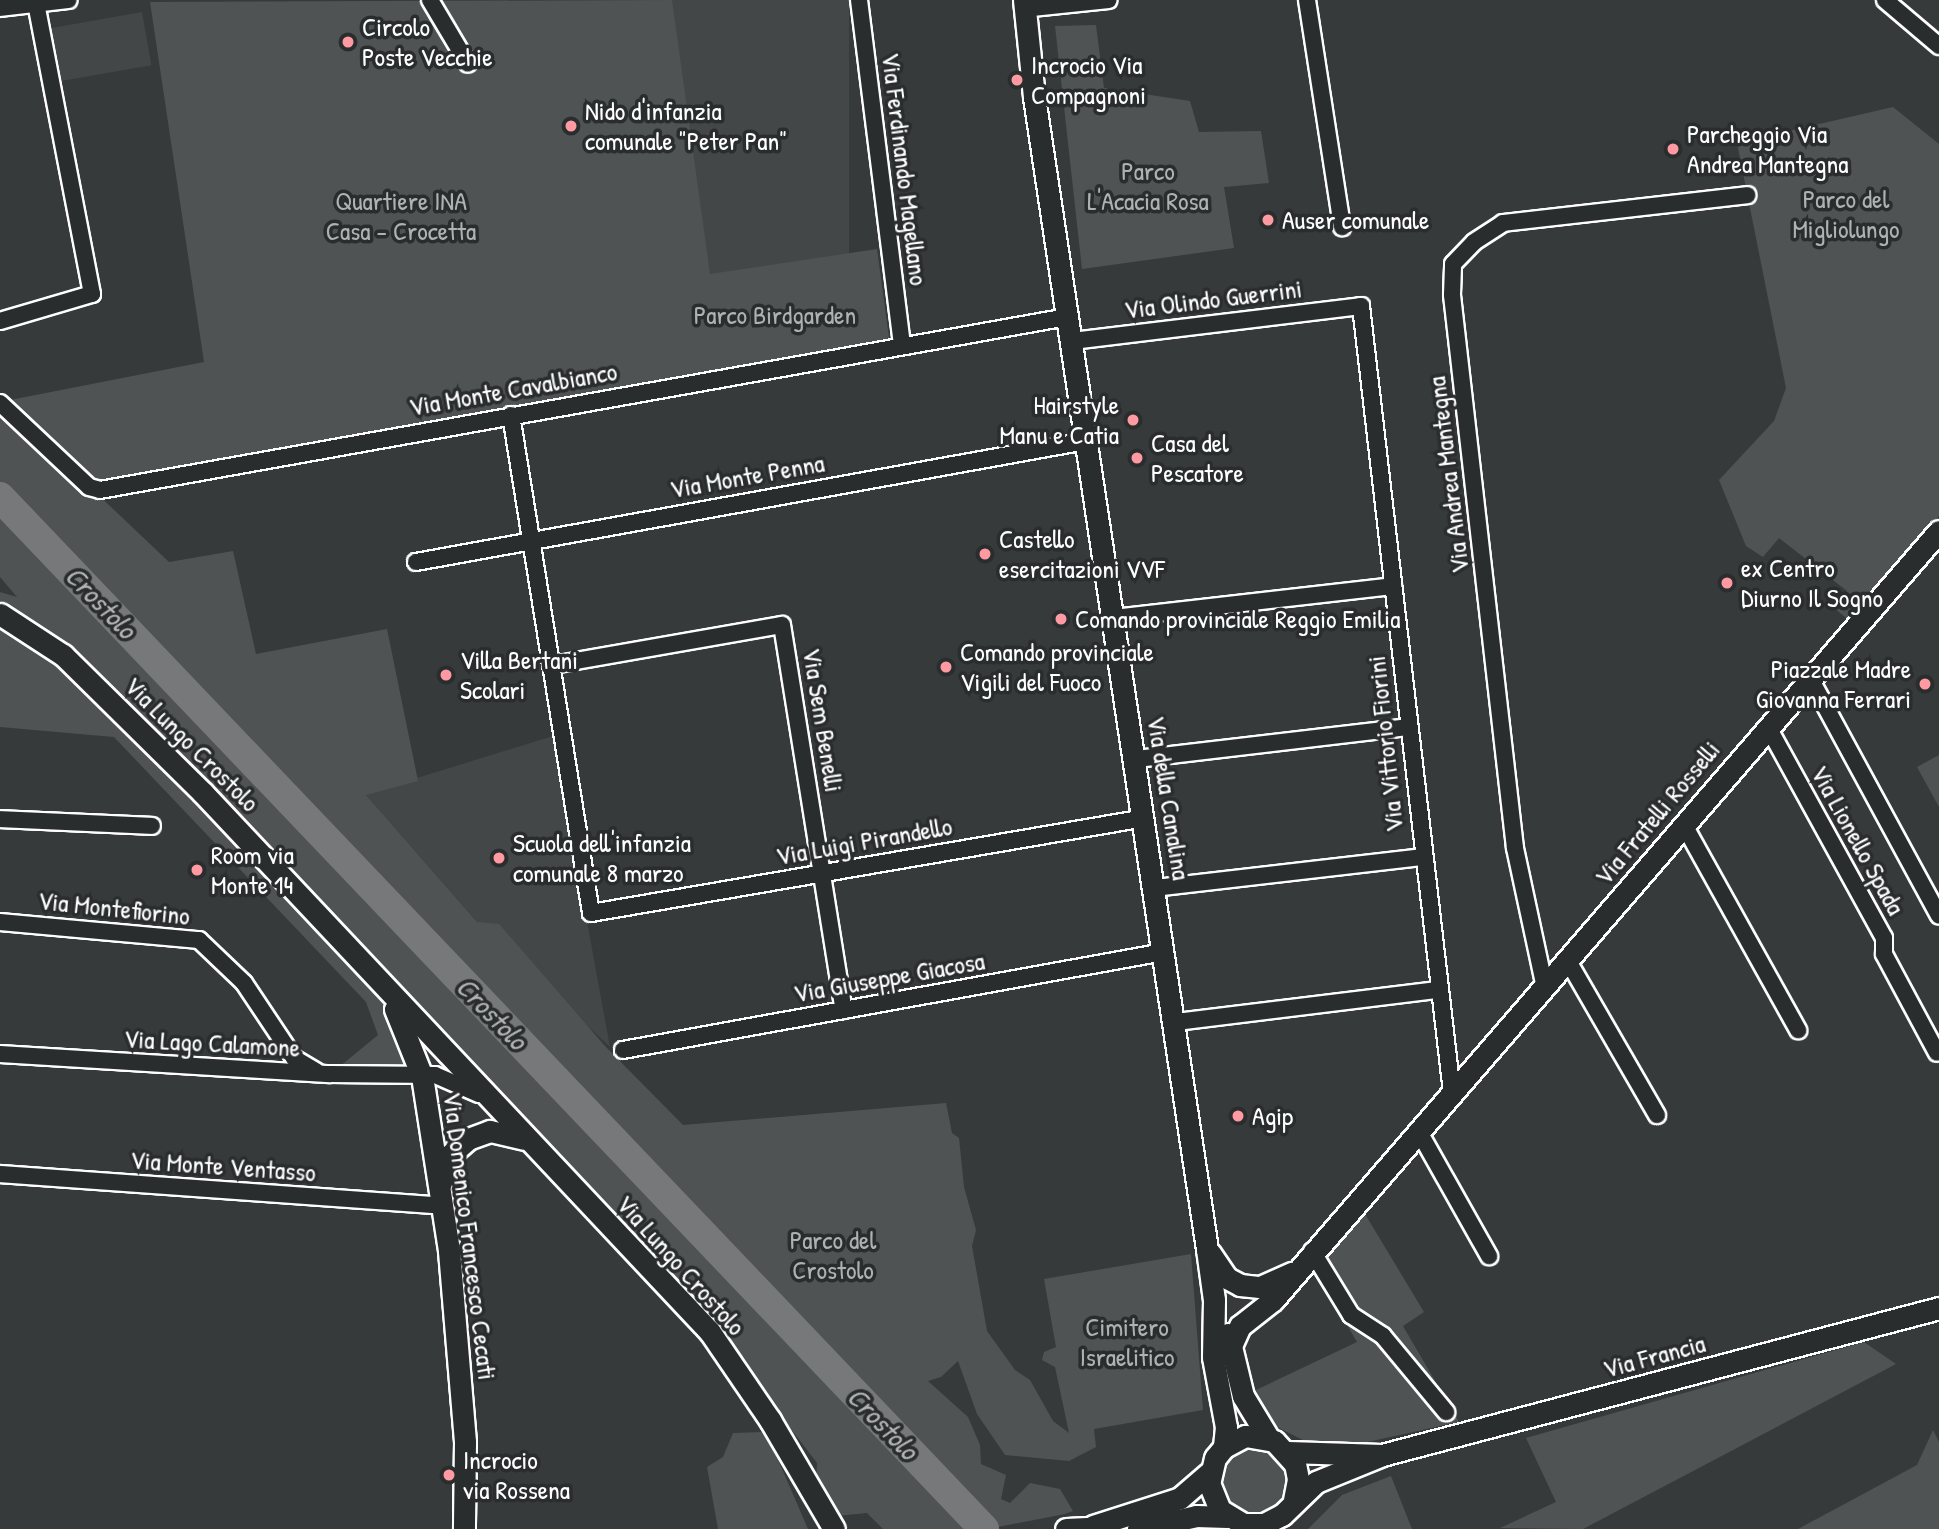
<!DOCTYPE html>
<html>
<head>
<meta charset="utf-8">
<style>
  body { margin:0 }
  #map { position:relative; width:1939px; height:1529px; overflow:hidden; background:#373a3b; font-family:"Patrick Hand",sans-serif }
  div>[style] { position:absolute }
  .built>* { inset:0; background:#444748; transform-origin:0 0 }
  .green>* { inset:0; background:#505354 }
  .round { border-radius:50% }
  .river>* { height:30px; margin:-15px; padding:0 15px; transform-origin:15px; border-radius:15px; background:#767879 }
  .roads { filter:drop-shadow(2px 0 #fff) drop-shadow(-2px 0 #fff) drop-shadow(0 2px #fff) drop-shadow(0 -2px #fff) }
  .street>* { height:16px; margin:-8px; padding:0 8px; transform-origin:8px; border-radius:8px; background:#2a2d2e }
  .secondary>* { height:21px; margin:-10.5px; padding:0 10.5px; transform-origin:10.5px; border-radius:10.5px; background:#2a2d2e }
  .dots>* { width:19px; height:19px; translate:-50% -50%; box-sizing:border-box; border:4px solid #2a2d2e; border-radius:50% }
  span { translate:-50% -50%; white-space:nowrap; text-align:center; line-height:1.15; -webkit-text-stroke:7px #2a2d2e; paint-order:stroke }
  .poi-label { font-size:26px; color:#fff }
  .left { translate:0 -50%; text-align:left }
  .right { translate:-100% -50%; text-align:right }
  .street-label { font-size:26px; color:#fff }
  .park-label { font-size:26px; color:#b0b2b2 }
  .water-label { font-size:28px; color:#b4b5b5; font-style:italic }
</style>
</head>
<body>
<div id="map">
  <div class="built">
    <div style="left:672px;top:0;width:177px;height:277px"></div>
    <div style="left:142px;top:12px;width:54px;height:96px;rotate:80deg"></div>
    <div style="clip-path:polygon(553px 736px,610px 1047px,478px 923px,365px 794px)"></div>
  </div>
  <div class="green">
    <div style="clip-path:polygon(672px 0,710px 274px,877px 249px,890px 345px,92px 489px,169px 562px,233px 551px,256px 654px,387px 629px,418px 781px,366px 795px,477px 922px,499px 924px,605px 1046px,683px 1125px,946px 1103px,952px 1133px,959px 1138px,964px 1187px,976px 1230px,972px 1246px,987px 1331px,1015px 1370px,1030px 1380px,1053px 1421px,1069px 1433px,1055px 1367px,1042px 1360px,1044px 1352px,1056px 1347px,1044px 1279px,1191px 1254px,1203px 1410px,1094px 1429px,1096px 1447px,1069px 1461px,1005px 1455px,977px 1414px,958px 1361px,941px 1377px,928px 1381px,968px 1417px,980px 1445px,981px 1464px,1006px 1475px,1001px 1499px,1010px 1503px,1030px 1483px,1060px 1489px,1073px 1511px,1065px 1514px,987px 1529px,883px 1529px,867px 1513px,836px 1516px,816px 1483px,817px 1463px,719px 1335px,383px 997px,413px 1065px,339px 1067px,378px 1035px,366px 1002px,114px 737px,0 727px,0 592px,17px 597px,0 577px,0 402px,204px 362px,150px 2px)"></div>
    <div style="clip-path:polygon(1096px 25px,1104px 88px,1190px 101px,1199px 132px,1261px 131px,1269px 183px,1224px 187px,1234px 248px,1082px 269px,1055px 26px)"></div>
    <div style="clip-path:polygon(1893px 107px,1939px 144px,1939px 516px,1850px 621px,1834px 608px,1847px 591px,1779px 538px,1763px 557px,1746px 546px,1719px 480px,1774px 421px,1786px 388px,1737px 143px)"></div>
    <div style="clip-path:polygon(1939px 755px,1939px 807px,1917px 767px)"></div>
    <div style="clip-path:polygon(1362px 1209px,1424px 1312px,1403px 1326px,1459px 1422px,1358px 1444px,1317px 1447px,1273px 1425px,1255px 1402px,1256px 1390px,1357px 1342px,1311px 1263px)"></div>
    <div style="clip-path:polygon(1864px 1342px,1896px 1364px,1583px 1529px,1500px 1528px,1556px 1502px,1526px 1438px)"></div>
    <div style="clip-path:polygon(1933px 1430px,1939px 1442px,1939px 1529px,1798px 1529px,1917px 1465px)"></div>
    <div style="clip-path:polygon(766px 1432px,808px 1529px,718px 1529px,707px 1467px,723px 1457px,733px 1433px)"></div>
    <div class="round" style="left:1220px;top:1449px;width:66px;height:66px"></div>
    <div style="clip-path:polygon(1391px 1476px,1412px 1529px,1308px 1529px,1342px 1495px)"></div>
  </div>
  <div class="river">
    <div style="left:0;top:497px;width:1426px;rotate:46.36deg"></div>
  </div>
  <div class="roads">
    <div class="street">
      <div style="left:430px;top:0;width:74px;rotate:59.3deg"></div>
      <div style="left:859px;top:0;width:346px;rotate:82.9deg"></div>
      <div style="left:1307px;top:0;width:230px;rotate:81.2deg"></div>
      <div style="left:1885px;top:0;width:71px;rotate:40.4deg"></div>
      <div style="left:1024px;top:3px;width:9px;rotate:32deg"></div>
      <div style="left:1032px;top:8px;width:77px;rotate:-5.9deg"></div>
      <div style="left:0;top:8px;width:69px;rotate:-6.6deg"></div>
      <div style="left:0;top:321px;width:96px;rotate:-16.4deg"></div>
      <div style="left:92px;top:294px;width:295px;rotate:-100.9deg"></div>
      <div style="left:1072px;top:341px;width:291px;rotate:-6.9deg"></div>
      <div style="left:1361px;top:306px;width:791px;rotate:83.4deg"></div>
      <div style="left:0;top:403px;width:122px;rotate:43.3deg"></div>
      <div style="left:89px;top:487px;width:11px;rotate:15deg"></div>
      <div style="left:100px;top:490px;width:982px;rotate:-10.14deg"></div>
      <div style="left:511px;top:415px;width:504px;rotate:80.87deg"></div>
      <div style="left:591px;top:913px;width:562px;rotate:-9.73deg"></div>
      <div style="left:416px;top:562px;width:681px;rotate:-10.24deg"></div>
      <div style="left:1113px;top:618px;width:282px;rotate:-6.5deg"></div>
      <div style="left:553px;top:665px;width:232px;rotate:-9.9deg"></div>
      <div style="left:782px;top:625px;width:390px;rotate:80.9deg"></div>
      <div style="left:1811px;top:680px;width:268px;rotate:61.5deg"></div>
      <div style="left:1768px;top:727px;width:241px;rotate:61.2deg"></div>
      <div style="left:1884px;top:938px;width:16px;rotate:90deg"></div>
      <div style="left:1884px;top:954px;width:112px;rotate:61.8deg"></div>
      <div style="left:1136px;top:759px;width:274px;rotate:-6.7deg"></div>
      <div style="left:0;top:819px;width:152px;rotate:2.6deg"></div>
      <div style="left:1684px;top:825px;width:235px;rotate:60.9deg"></div>
      <div style="left:1155px;top:888px;width:269px;rotate:-6.6deg"></div>
      <div style="left:0;top:922px;width:200px;rotate:5.2deg"></div>
      <div style="left:199px;top:940px;width:62px;rotate:43.7deg"></div>
      <div style="left:244px;top:983px;width:90px;rotate:56.3deg"></div>
      <div style="left:294px;top:1058px;width:26px;rotate:31deg"></div>
      <div style="left:1568px;top:961px;width:178px;rotate:60deg"></div>
      <div style="left:1545px;top:988px;width:143px;rotate:-102.1deg"></div>
      <div style="left:1515px;top:848px;width:557px;rotate:-96.5deg"></div>
      <div style="left:1452px;top:295px;width:31px;rotate:-88deg"></div>
      <div style="left:1453px;top:264px;width:30px;rotate:-46deg"></div>
      <div style="left:1474px;top:242px;width:35px;rotate:-33deg"></div>
      <div style="left:1503px;top:223px;width:246px;rotate:-6.5deg"></div>
      <div style="left:1176px;top:1022px;width:264px;rotate:-7deg"></div>
      <div style="left:623px;top:1050px;width:550px;rotate:-10.27deg"></div>
      <div style="left:0;top:1054px;width:331px;rotate:3.5deg"></div>
      <div style="left:330px;top:1074px;width:105px;rotate:0.5deg"></div>
      <div style="left:435px;top:1075px;width:48px;rotate:23.4deg"></div>
      <div style="left:1418px;top:1130px;width:145px;rotate:60.6deg"></div>
      <div style="left:0;top:1174px;width:443px;rotate:4.1deg"></div>
      <div style="left:1312px;top:1251px;width:75px;rotate:58.6deg"></div>
      <div style="left:1351px;top:1315px;width:38px;rotate:33deg"></div>
      <div style="left:1383px;top:1336px;width:99px;rotate:50.3deg"></div>
    </div>
    <div class="secondary">
      <div style="left:1024px;top:0;width:98px;rotate:84.1deg"></div>
      <div style="left:1034px;top:97px;width:1165px;rotate:81.46deg"></div>
      <div style="left:1207px;top:1249px;width:51px;rotate:82.2deg"></div>
      <div style="left:1214px;top:1300px;width:57px;rotate:91deg"></div>
      <div style="left:1213px;top:1357px;width:71px;rotate:79.5deg"></div>
      <div style="left:1226px;top:1427px;width:20px;rotate:96deg"></div>
      <div style="left:0;top:614px;width:75px;rotate:33.1deg"></div>
      <div style="left:63px;top:655px;width:195px;rotate:44.6deg"></div>
      <div style="left:202px;top:792px;width:741px;rotate:46.75deg"></div>
      <div style="left:710px;top:1332px;width:107px;rotate:55.7deg"></div>
      <div style="left:770px;top:1420px;width:126px;rotate:59.6deg"></div>
      <div style="left:395px;top:1009px;width:72px;rotate:68.1deg"></div>
      <div style="left:422px;top:1076px;width:177px;rotate:81.2deg"></div>
      <div style="left:449px;top:1251px;width:192px;rotate:85.2deg"></div>
      <div style="left:465px;top:1442px;width:87px;rotate:90.7deg"></div>
      <div style="left:440px;top:1185px;width:33px;rotate:-70deg"></div>
      <div style="left:451px;top:1154px;width:23px;rotate:-41deg"></div>
      <div style="left:468px;top:1139px;width:23px;rotate:-20deg"></div>
      <div style="left:490px;top:1131px;width:35px;rotate:13deg"></div>
      <div style="left:1210px;top:1253px;width:30px;rotate:56deg"></div>
      <div style="left:1227px;top:1278px;width:15px;rotate:28deg"></div>
      <div style="left:1240px;top:1285px;width:20px;rotate:6deg"></div>
      <div style="left:1260px;top:1287px;width:35px;rotate:-24deg"></div>
      <div style="left:1228px;top:1334px;width:64px;rotate:76.4deg"></div>
      <div style="left:1243px;top:1396px;width:50px;rotate:58.8deg"></div>
      <div style="left:1231px;top:1346px;width:22px;rotate:-66deg"></div>
      <div style="left:1240px;top:1326px;width:42px;rotate:-38.2deg"></div>
      <div style="left:1273px;top:1300px;width:1017px;rotate:-49.11deg"></div>
      <div style="left:1288px;top:1452px;width:94px;rotate:1.8deg"></div>
      <div style="left:1294px;top:1500px;width:21px;rotate:-79deg"></div>
      <div style="left:1298px;top:1479px;width:15px;rotate:-101deg"></div>
      <div style="left:1295px;top:1464px;width:31px;rotate:-132deg"></div>
      <div style="left:1274px;top:1441px;width:29px;rotate:-170deg"></div>
      <div style="left:1245px;top:1436px;width:24px;rotate:152deg"></div>
      <div style="left:1224px;top:1447px;width:14px;rotate:129deg"></div>
      <div style="left:1215px;top:1458px;width:26px;rotate:103deg"></div>
      <div style="left:1209px;top:1483px;width:29px;rotate:68deg"></div>
      <div style="left:1220px;top:1510px;width:27px;rotate:31deg"></div>
      <div style="left:1243px;top:1524px;width:21px"></div>
      <div style="left:1264px;top:1524px;width:20px;rotate:-27deg"></div>
      <div style="left:1282px;top:1515px;width:47px;rotate:-44.1deg"></div>
      <div style="left:1316px;top:1482px;width:71px;rotate:-22.2deg"></div>
      <div style="left:1382px;top:1455px;width:576px;rotate:-14.78deg"></div>
      <div style="left:1093px;top:1526px;width:91px;rotate:-17.8deg"></div>
      <div style="left:1180px;top:1498px;width:38px;rotate:-41deg"></div>
      <div style="left:1066px;top:1529px;width:42px;rotate:-2.7deg"></div>
      <div style="left:1138px;top:1529px;width:59px;rotate:-12.6deg"></div>
      <div style="left:1196px;top:1516px;width:31px;rotate:2deg"></div>
    </div>
  </div>
  <div class="dots">
    <div style="left:348px;top:42px;background:#ff9aa2"></div>
    <div style="left:1017px;top:80px;background:#ff9aa2"></div>
    <div style="left:571px;top:126px;background:#ff9aa2"></div>
    <div style="left:1673px;top:149px;background:#ff9aa2"></div>
    <div style="left:1268px;top:220px;background:#ff9aa2"></div>
    <div style="left:1133px;top:420px;background:#ff9aa2"></div>
    <div style="left:1137px;top:458px;background:#ff9aa2"></div>
    <div style="left:985px;top:554px;background:#ff9aa2"></div>
    <div style="left:1727px;top:583px;background:#ff9aa2"></div>
    <div style="left:1061px;top:619px;background:#ff9aa2"></div>
    <div style="left:946px;top:667px;background:#ff9aa2"></div>
    <div style="left:446px;top:675px;background:#ff9aa2"></div>
    <div style="left:1925px;top:684px;background:#ff9aa2"></div>
    <div style="left:499px;top:858px;background:#ff9aa2"></div>
    <div style="left:197px;top:870px;background:#ff9aa2"></div>
    <div style="left:1238px;top:1116px;background:#ff9aa2"></div>
    <div style="left:449px;top:1475px;background:#ff9aa2"></div>
  </div>
  <div class="poi-label">
    <span class="left" style="left:362px;top:42px">Circolo<br>Poste Vecchie</span>
    <span class="left" style="left:1031px;top:80px">Incrocio Via<br>Compagnoni</span>
    <span class="left" style="left:585px;top:126px">Nido d'infanzia<br>comunale "Peter Pan"</span>
    <span class="left" style="left:1687px;top:149px">Parcheggio Via<br>Andrea Mantegna</span>
    <span class="left" style="left:1282px;top:220px">Auser comunale</span>
    <span class="right" style="left:1119px;top:420px">Hairstyle<br>Manu e Catia</span>
    <span class="left" style="left:1151px;top:458px">Casa del<br>Pescatore</span>
    <span class="left" style="left:999px;top:554px">Castello<br>esercitazioni VVF</span>
    <span class="left" style="left:1741px;top:583px">ex Centro<br>Diurno Il Sogno</span>
    <span class="left" style="left:1075px;top:619px">Comando provinciale Reggio Emilia</span>
    <span class="left" style="left:960px;top:667px">Comando provinciale<br>Vigili del Fuoco</span>
    <span class="left" style="left:460px;top:675px">Villa Bertani<br>Scolari</span>
    <span class="right" style="left:1911px;top:684px">Piazzale Madre<br>Giovanna Ferrari</span>
    <span class="left" style="left:513px;top:858px">Scuola dell'infanzia<br>comunale 8 marzo</span>
    <span class="left" style="left:211px;top:870px">Room via<br>Monte 14</span>
    <span class="left" style="left:1252px;top:1116px">Agip</span>
    <span class="left" style="left:463px;top:1475px">Incrocio<br>via Rossena</span>
  </div>
  <div class="street-label">
    <span style="left:905px;top:169px;rotate:83deg">Via Ferdinando Magellano</span>
    <span style="left:1213px;top:299px;rotate:-7deg">Via Olindo Guerrini</span>
    <span style="left:513px;top:389px;rotate:-10deg">Via Monte Cavalbianco</span>
    <span style="left:1448px;top:475px;rotate:-97deg">Via Andrea Mantegna</span>
    <span style="left:747px;top:476px;rotate:-10deg">Via Monte Penna</span>
    <span style="left:823px;top:720px;rotate:81deg">Via Sem Benelli</span>
    <span style="left:192px;top:744px;rotate:45deg">Via Lungo Crostolo</span>
    <span style="left:1385px;top:744px;rotate:-96deg">Via Vittorio Fiorini</span>
    <span style="left:1169px;top:798px;rotate:81deg">Via della Canalina</span>
    <span style="left:1657px;top:813px;rotate:-50deg">Via Fratelli Rosselli</span>
    <span style="left:1858px;top:840px;rotate:61deg">Via Lionello Spada</span>
    <span style="left:864px;top:841px;rotate:-10deg">Via Luigi Pirandello</span>
    <span style="left:114px;top:908px;rotate:6deg">Via Montefiorino</span>
    <span style="left:889px;top:977px;rotate:-10deg">Via Giuseppe Giacosa</span>
    <span style="left:212px;top:1043px;rotate:3deg">Via Lago Calamone</span>
    <span style="left:223px;top:1166px;rotate:4deg">Via Monte Ventasso</span>
    <span style="left:470px;top:1236px;rotate:83deg">Via Domenico Francesco Cecati</span>
    <span style="left:681px;top:1265px;rotate:48deg">Via Lungo Crostolo</span>
    <span style="left:1654px;top:1356px;rotate:-15deg">Via Francia</span>
  </div>
  <div class="park-label">
    <span style="left:1148px;top:186px">Parco<br>L'Acacia Rosa</span>
    <span style="left:1846px;top:214px">Parco del<br>Migliolungo</span>
    <span style="left:401px;top:216px">Quartiere INA<br>Casa - Crocetta</span>
    <span style="left:775px;top:315px">Parco Birdgarden</span>
    <span style="left:833px;top:1255px">Parco del<br>Crostolo</span>
    <span style="left:1127px;top:1342px">Cimitero<br>Israelitico</span>
  </div>
  <div class="water-label">
    <span style="left:101px;top:602px;rotate:46deg">Crostolo</span>
    <span style="left:492px;top:1013px;rotate:46deg">Crostolo</span>
    <span style="left:883px;top:1423px;rotate:46deg">Crostolo</span>
  </div>
</div>
</body>
</html>
